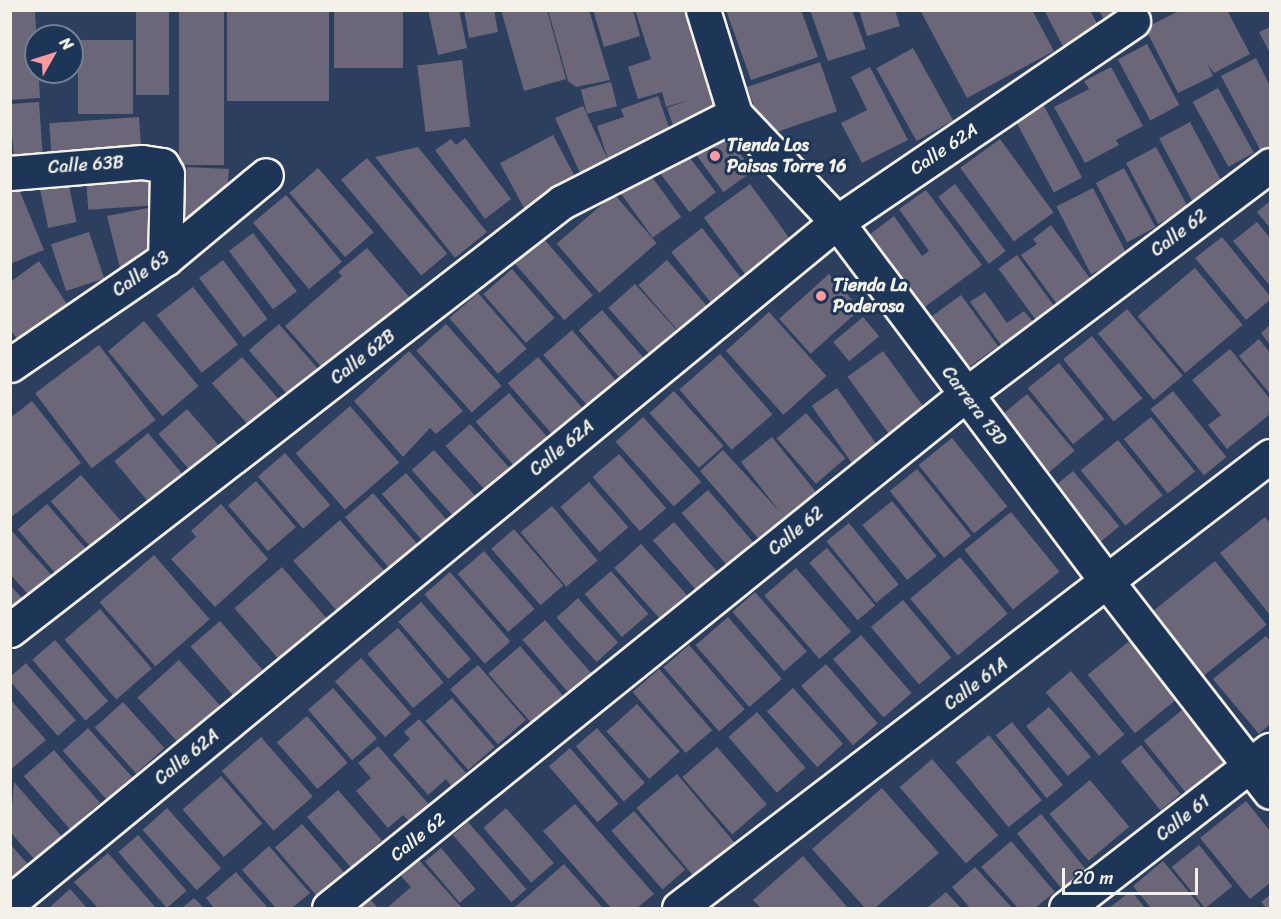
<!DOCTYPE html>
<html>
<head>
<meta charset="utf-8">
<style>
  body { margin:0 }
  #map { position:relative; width:1281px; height:919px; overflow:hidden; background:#2d3f5e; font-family:Sriracha,sans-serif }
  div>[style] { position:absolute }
  .building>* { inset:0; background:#6b6778; transform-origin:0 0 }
  .roads { filter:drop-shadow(2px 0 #f4f1e8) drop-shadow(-2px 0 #f4f1e8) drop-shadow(0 2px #f4f1e8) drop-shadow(0 -2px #f4f1e8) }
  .minor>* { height:33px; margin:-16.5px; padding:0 16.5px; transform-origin:16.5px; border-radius:16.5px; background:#1d3557 }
  .dots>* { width:16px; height:16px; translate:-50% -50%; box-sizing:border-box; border:3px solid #1d3557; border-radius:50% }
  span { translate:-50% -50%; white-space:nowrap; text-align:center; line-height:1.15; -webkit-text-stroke:6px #1d3557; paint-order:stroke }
  .poi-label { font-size:18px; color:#f4f1e8; font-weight:700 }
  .left { translate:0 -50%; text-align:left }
  .street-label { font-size:18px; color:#f4f1e8 }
  .frame { position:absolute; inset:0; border:12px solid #f4f1e8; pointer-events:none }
  .north { position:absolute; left:24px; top:24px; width:60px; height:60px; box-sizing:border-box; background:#1d3557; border:2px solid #738091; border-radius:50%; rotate:51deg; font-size:16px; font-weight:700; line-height:24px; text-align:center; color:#f4f1e8 }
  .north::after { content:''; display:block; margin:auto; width:21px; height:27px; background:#ff9aa2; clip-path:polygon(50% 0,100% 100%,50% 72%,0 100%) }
  .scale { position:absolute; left:1062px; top:868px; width:136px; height:27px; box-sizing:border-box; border:3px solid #f4f1e8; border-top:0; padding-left:8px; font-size:18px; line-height:21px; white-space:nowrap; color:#f4f1e8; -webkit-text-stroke:4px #1d3557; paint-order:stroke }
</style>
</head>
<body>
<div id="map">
  <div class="building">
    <div style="clip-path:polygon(10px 10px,35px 10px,40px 98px,10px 100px)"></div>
    <div style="left:136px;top:10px;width:33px;height:85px"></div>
    <div style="left:179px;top:10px;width:45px;height:155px"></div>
    <div style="left:227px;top:10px;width:102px;height:91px"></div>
    <div style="left:334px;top:10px;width:69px;height:58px"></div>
    <div style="clip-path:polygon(428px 10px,459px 10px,467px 48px,438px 55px)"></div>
    <div style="clip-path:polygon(464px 10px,494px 10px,498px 32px,469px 38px)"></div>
    <div style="clip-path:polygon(501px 10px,547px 10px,566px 79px,524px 91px)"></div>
    <div style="clip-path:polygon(548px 10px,589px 10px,610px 80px,576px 87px,568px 81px)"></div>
    <div style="clip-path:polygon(593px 10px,633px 10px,640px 36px,604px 47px)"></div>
    <div style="clip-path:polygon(635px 10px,684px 10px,719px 116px,675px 131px,667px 108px,689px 100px,666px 107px,662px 92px,638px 99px,628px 67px,651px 59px)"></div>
    <div style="clip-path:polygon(726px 10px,801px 10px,818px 57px,751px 80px)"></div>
    <div style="clip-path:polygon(810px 10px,852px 10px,866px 49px,828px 61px)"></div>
    <div style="clip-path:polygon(859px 10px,895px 10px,900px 26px,867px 36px)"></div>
    <div style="clip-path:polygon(920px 10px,1032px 10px,1054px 51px,967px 98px)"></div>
    <div style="clip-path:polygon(1044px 10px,1090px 10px,1102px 33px,1066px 52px)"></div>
    <div style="clip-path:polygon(1099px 10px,1137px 10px,1107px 26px)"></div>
    <div style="clip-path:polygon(1181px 10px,1227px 10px,1250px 54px,1214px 73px,1208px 65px,1213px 76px,1178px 93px,1145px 28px)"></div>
    <div style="clip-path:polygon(1270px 27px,1270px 53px,1259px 32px)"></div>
    <div style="left:133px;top:40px;width:74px;height:55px;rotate:90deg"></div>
    <div style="left:1147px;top:44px;width:69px;height:33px;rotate:62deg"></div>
    <div style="left:913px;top:48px;width:83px;height:42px;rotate:61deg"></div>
    <div style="clip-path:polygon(1256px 58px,1270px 86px,1270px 154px,1264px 157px,1221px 76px)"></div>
    <div style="left:462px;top:60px;width:67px;height:45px;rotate:83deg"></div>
    <div style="left:820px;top:62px;width:52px;height:77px;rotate:71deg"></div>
    <div style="clip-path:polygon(870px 67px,908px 140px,862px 163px,841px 123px,867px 110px,851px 77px)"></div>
    <div style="clip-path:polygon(1111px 67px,1143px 126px,1116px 140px,1119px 145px,1085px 163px,1054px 107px,1089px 89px,1084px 81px)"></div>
    <div style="left:611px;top:82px;width:25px;height:31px;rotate:76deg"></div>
    <div style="left:1218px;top:88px;width:74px;height:29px;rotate:61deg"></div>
    <div style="clip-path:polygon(658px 96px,671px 133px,634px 146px,637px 154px,582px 177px,555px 118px,583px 106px,609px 162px,597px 126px,624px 117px,621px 109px)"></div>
    <div style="left:39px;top:102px;width:64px;height:29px;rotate:86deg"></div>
    <div style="left:1044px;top:106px;width:81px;height:32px;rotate:62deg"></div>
    <div style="left:139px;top:117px;width:39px;height:90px;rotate:86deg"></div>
    <div style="left:1190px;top:122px;width:70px;height:35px;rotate:62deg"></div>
    <div style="left:725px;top:133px;width:47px;height:36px;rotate:54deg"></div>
    <div style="left:553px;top:135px;width:52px;height:60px;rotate:62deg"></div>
    <div style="clip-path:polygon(465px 138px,511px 199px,485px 219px,435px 150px,451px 139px,456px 145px)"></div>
    <div style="left:1000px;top:139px;width:91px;height:49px;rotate:54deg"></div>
    <div style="clip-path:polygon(418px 147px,487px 232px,455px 258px,375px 157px)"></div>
    <div style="left:1156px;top:147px;width:69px;height:34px;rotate:62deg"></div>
    <div style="left:684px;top:150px;width:53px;height:33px;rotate:53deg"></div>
    <div style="left:367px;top:158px;width:125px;height:34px;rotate:50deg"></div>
    <div style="clip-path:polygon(187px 167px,229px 169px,226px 204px,182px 241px)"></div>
    <div style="left:318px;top:168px;width:85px;height:38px;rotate:49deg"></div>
    <div style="left:1124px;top:168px;width:67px;height:32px;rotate:62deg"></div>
    <div style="left:647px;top:170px;width:58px;height:35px;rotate:54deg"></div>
    <div style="left:66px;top:172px;width:51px;height:29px;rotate:78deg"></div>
    <div style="left:156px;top:175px;width:30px;height:70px;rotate:86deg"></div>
    <div style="clip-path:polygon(16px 182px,44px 250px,10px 264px,10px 185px)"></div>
    <div style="left:750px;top:184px;width:77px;height:57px;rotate:54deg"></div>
    <div style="left:955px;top:184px;width:84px;height:21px;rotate:53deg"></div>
    <div style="left:1093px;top:188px;width:76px;height:41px;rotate:63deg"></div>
    <div style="clip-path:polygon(926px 190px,982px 265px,922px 309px,869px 235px,894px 216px,922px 256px,929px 251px,899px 209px)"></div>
    <div style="left:614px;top:194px;width:65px;height:76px;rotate:49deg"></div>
    <div style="left:286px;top:195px;width:87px;height:43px;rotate:50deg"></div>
    <div style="clip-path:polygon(1270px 201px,1270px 228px,1257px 212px)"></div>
    <div style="clip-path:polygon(158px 206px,161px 245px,121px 272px,107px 216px)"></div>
    <div style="clip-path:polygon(1257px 222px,1270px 238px,1270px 286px,1233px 241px)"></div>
    <div style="clip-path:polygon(1051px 225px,1100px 292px,1065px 315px,1021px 255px,1037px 244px,1033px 239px)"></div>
    <div style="left:702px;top:228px;width:66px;height:39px;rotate:52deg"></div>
    <div style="left:89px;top:232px;width:49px;height:40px;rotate:72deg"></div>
    <div style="left:253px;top:233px;width:73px;height:30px;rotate:53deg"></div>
    <div style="clip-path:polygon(1222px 237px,1270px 296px,1270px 300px,1246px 320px,1195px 258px)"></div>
    <div style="left:543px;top:238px;width:76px;height:38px;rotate:49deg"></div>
    <div style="clip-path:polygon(367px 248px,417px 306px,332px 379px,285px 326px,342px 276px,338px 272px)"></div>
    <div style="left:1017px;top:255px;width:77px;height:23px;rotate:54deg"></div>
    <div style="left:223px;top:260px;width:74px;height:30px;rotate:53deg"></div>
    <div style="left:667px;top:260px;width:65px;height:38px;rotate:49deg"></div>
    <div style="clip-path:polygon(39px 261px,72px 312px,23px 346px,10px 330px,10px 282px)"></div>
    <div style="left:1195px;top:268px;width:74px;height:75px;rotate:50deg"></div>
    <div style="left:512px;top:269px;width:65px;height:38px;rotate:49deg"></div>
    <div style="left:829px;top:274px;width:47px;height:67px;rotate:48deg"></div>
    <div style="left:635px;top:284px;width:67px;height:36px;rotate:48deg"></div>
    <div style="left:193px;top:287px;width:73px;height:46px;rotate:52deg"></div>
    <div style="clip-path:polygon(985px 292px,1007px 323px,1024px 311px,1042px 333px,1010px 357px,970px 302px)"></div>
    <div style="left:478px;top:293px;width:74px;height:38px;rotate:49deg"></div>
    <div style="left:961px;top:295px;width:63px;height:42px;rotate:54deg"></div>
    <div style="left:1127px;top:309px;width:87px;height:38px;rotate:50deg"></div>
    <div style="left:602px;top:310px;width:67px;height:31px;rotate:49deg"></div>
    <div style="left:769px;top:312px;width:86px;height:58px;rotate:48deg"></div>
    <div style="left:863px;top:317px;width:25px;height:39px;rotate:50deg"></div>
    <div style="left:144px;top:321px;width:85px;height:47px;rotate:50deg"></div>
    <div style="left:279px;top:324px;width:73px;height:40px;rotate:49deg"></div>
    <div style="left:446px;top:324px;width:83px;height:40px;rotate:48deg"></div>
    <div style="clip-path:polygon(1270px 325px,1270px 345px,1261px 333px)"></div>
    <div style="left:572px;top:330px;width:69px;height:38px;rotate:49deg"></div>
    <div style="left:1092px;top:336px;width:80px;height:37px;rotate:51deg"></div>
    <div style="clip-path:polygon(1259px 339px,1270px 353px,1270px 394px,1239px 356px)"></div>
    <div style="left:99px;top:345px;width:94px;height:80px;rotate:53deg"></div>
    <div style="clip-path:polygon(1230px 349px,1270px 399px,1270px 414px,1227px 449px,1208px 425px,1221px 415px,1192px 380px)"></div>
    <div style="clip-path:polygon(409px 351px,463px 411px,436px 434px,430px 428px,403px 457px,354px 401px)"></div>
    <div style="left:883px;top:351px;width:72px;height:44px;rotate:54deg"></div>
    <div style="left:720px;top:354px;width:80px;height:54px;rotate:49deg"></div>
    <div style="left:242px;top:357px;width:66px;height:40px;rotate:49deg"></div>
    <div style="left:538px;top:357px;width:67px;height:40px;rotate:49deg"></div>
    <div style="left:1059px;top:363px;width:72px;height:40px;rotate:51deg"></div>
    <div style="left:837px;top:388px;width:70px;height:31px;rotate:55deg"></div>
    <div style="left:674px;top:391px;width:74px;height:33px;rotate:48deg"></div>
    <div style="left:1173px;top:391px;width:85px;height:29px;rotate:51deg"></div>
    <div style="left:509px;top:393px;width:70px;height:44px;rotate:49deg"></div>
    <div style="left:1027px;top:394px;width:74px;height:47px;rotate:50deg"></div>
    <div style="clip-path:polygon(32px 401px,81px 463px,10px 518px,10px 418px)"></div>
    <div style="left:350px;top:406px;width:75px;height:72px;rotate:49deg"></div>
    <div style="left:187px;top:409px;width:60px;height:38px;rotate:49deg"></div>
    <div style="left:806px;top:413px;width:60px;height:39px;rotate:49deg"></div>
    <div style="left:643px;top:417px;width:87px;height:37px;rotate:48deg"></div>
    <div style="left:1151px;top:417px;width:70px;height:35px;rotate:51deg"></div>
    <div style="left:470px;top:424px;width:64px;height:33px;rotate:48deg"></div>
    <div style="left:148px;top:433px;width:61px;height:44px;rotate:50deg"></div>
    <div style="clip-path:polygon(772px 437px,816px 492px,758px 538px,700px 471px,723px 450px,780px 512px,741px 462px)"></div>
    <div style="left:952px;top:438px;width:88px;height:43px;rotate:51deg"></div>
    <div style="left:1118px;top:440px;width:71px;height:48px;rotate:51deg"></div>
    <div style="left:434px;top:450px;width:67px;height:30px;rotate:48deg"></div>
    <div style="left:285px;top:453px;width:69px;height:36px;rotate:49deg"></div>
    <div style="left:619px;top:454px;width:72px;height:35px;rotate:49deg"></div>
    <div style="left:917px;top:469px;width:86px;height:35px;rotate:51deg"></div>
    <div style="left:1073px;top:471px;width:72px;height:34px;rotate:50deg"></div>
    <div style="left:406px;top:473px;width:65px;height:32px;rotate:49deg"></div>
    <div style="left:81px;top:475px;width:66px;height:40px;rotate:49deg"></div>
    <div style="left:256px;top:481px;width:61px;height:37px;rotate:49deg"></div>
    <div style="left:589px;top:482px;width:60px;height:38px;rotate:49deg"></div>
    <div style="left:708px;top:490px;width:80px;height:35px;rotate:49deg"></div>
    <div style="left:373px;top:493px;width:74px;height:37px;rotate:49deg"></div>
    <div style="left:892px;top:501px;width:71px;height:38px;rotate:51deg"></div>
    <div style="left:47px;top:504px;width:68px;height:39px;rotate:49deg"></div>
    <div style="clip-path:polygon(221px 504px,268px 559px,215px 607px,171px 559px,196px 537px,191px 531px)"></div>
    <div style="left:552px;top:506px;width:71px;height:41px;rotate:50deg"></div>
    <div style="left:1011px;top:512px;width:77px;height:60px;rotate:51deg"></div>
    <div style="clip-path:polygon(1265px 517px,1270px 523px,1270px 615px,1220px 553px)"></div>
    <div style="left:340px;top:520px;width:77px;height:62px;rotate:49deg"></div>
    <div style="left:674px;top:522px;width:69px;height:28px;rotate:49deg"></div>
    <div style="left:849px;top:523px;width:79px;height:29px;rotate:51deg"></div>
    <div style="clip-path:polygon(10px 529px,57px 581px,34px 601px,10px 574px)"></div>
    <div style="left:514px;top:529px;width:75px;height:30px;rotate:49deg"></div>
    <div style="left:641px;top:544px;width:69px;height:36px;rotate:48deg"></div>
    <div style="left:827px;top:548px;width:75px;height:23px;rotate:50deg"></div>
    <div style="left:484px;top:551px;width:77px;height:35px;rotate:49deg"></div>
    <div style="left:154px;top:555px;width:85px;height:72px;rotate:49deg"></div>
    <div style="left:960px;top:557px;width:74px;height:65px;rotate:50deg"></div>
    <div style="left:1215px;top:561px;width:82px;height:84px;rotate:51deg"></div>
    <div style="left:282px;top:567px;width:73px;height:63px;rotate:49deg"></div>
    <div style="left:796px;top:568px;width:84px;height:42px;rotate:49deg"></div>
    <div style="left:611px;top:571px;width:57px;height:35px;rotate:49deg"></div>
    <div style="left:450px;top:572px;width:92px;height:34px;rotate:49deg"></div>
    <div style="clip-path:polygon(10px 585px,28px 605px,10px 621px)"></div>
    <div style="left:755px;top:592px;width:79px;height:30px;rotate:49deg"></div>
    <div style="left:578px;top:598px;width:60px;height:29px;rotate:48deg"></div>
    <div style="left:903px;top:600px;width:75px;height:42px;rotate:50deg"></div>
    <div style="left:421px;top:602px;width:76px;height:30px;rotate:49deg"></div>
    <div style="left:100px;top:609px;width:79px;height:47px;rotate:49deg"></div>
    <div style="left:728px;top:617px;width:82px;height:43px;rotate:49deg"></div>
    <div style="left:545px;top:620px;width:79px;height:30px;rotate:49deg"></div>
    <div style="left:220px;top:621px;width:73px;height:39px;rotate:49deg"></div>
    <div style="left:398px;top:628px;width:71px;height:40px;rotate:50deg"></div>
    <div style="left:861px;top:635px;width:77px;height:37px;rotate:49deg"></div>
    <div style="clip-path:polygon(1266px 636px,1270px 641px,1270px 724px,1259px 734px,1213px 679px)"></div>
    <div style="left:1132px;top:639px;width:75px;height:57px;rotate:51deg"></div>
    <div style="left:55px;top:640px;width:81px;height:30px;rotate:49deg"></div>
    <div style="left:689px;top:645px;width:85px;height:34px;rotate:49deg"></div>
    <div style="left:520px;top:646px;width:65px;height:42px;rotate:49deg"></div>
    <div style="left:361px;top:658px;width:75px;height:35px;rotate:48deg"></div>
    <div style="left:179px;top:660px;width:62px;height:56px;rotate:48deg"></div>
    <div style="left:26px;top:663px;width:76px;height:24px;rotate:49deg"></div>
    <div style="left:826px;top:664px;width:79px;height:33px;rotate:49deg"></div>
    <div style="left:478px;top:665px;width:73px;height:37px;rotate:49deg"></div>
    <div style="left:659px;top:669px;width:81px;height:35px;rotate:49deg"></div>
    <div style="left:1071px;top:671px;width:83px;height:33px;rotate:50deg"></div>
    <div style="left:333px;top:688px;width:67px;height:33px;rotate:49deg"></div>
    <div style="left:793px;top:688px;width:75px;height:35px;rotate:48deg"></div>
    <div style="left:452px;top:698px;width:65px;height:35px;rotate:49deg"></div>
    <div style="clip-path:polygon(10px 699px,46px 740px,10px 770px)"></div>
    <div style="left:123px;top:702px;width:62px;height:38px;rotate:48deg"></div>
    <div style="left:637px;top:704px;width:64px;height:41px;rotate:48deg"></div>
    <div style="left:1049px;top:707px;width:65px;height:30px;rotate:50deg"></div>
    <div style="left:1182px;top:710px;width:73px;height:49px;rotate:51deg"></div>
    <div style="left:757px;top:712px;width:74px;height:38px;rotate:49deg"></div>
    <div style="left:307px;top:716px;width:62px;height:40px;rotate:49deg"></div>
    <div style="clip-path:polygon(419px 719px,466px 773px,451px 786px,446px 779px,428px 795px,393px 755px,410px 739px,404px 732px)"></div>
    <div style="left:1012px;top:722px;width:81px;height:21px;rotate:51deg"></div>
    <div style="left:88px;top:728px;width:66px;height:34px;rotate:48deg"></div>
    <div style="left:597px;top:728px;width:73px;height:28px;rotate:49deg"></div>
    <div style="left:989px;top:735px;width:84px;height:43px;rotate:51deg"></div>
    <div style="left:261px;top:737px;width:79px;height:52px;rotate:49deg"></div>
    <div style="left:1141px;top:745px;width:63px;height:26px;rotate:51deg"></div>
    <div style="clip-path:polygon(378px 746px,432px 808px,413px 825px,403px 815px,388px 828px,356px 791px,371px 778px,358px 763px)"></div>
    <div style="left:717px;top:747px;width:76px;height:46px;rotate:49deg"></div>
    <div style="left:570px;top:748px;width:74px;height:28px;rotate:49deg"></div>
    <div style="left:54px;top:750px;width:70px;height:40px;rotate:49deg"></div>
    <div style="left:932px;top:759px;width:101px;height:43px;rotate:49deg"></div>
    <div style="left:677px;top:774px;width:89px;height:53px;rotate:50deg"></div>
    <div style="left:221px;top:776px;width:63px;height:51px;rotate:49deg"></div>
    <div style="left:1090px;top:780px;width:61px;height:53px;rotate:50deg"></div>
    <div style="clip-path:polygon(14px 782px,64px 839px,37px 862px,10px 832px)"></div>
    <div style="clip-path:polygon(882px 788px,939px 853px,875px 908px,865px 908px,812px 849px)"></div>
    <div style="left:338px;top:790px;width:67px;height:41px;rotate:49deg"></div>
    <div style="clip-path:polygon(1246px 801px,1270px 831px,1270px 883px,1250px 899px,1200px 838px)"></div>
    <div style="clip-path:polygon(575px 804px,654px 894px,637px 908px,611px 908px,543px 831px)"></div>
    <div style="left:167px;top:808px;width:81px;height:33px;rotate:48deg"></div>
    <div style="left:506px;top:808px;width:73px;height:30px;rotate:49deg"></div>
    <div style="left:634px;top:811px;width:78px;height:30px;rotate:49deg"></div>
    <div style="left:1041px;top:814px;width:72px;height:31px;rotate:51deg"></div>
    <div style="left:468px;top:822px;width:89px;height:20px;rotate:49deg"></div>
    <div style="left:302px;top:824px;width:68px;height:36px;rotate:49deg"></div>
    <div style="left:138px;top:835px;width:74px;height:26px;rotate:49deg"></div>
    <div style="clip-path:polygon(1011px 841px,1055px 892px,1035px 908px,1018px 908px,981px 867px)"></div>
    <div style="clip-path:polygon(10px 844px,33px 870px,10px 890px)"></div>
    <div style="left:1199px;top:845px;width:53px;height:35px;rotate:51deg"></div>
    <div style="clip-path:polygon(269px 846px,310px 893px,292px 908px,276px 908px,242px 870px)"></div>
    <div style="left:441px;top:848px;width:54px;height:21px;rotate:50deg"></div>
    <div style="clip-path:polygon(108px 853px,156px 908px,98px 908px,74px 882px)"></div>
    <div style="clip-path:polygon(803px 856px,848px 908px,761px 908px,753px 900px)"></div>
    <div style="clip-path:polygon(419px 860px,462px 908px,387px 908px,411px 887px,401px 876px)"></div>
    <div style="clip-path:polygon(1163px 861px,1202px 908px,1151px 908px,1133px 886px)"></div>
    <div style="clip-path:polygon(564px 864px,603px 908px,514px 908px)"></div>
    <div style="clip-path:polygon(975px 867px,1012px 908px,970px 908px,952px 887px)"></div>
    <div style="clip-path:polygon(236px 872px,268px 908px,214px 908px,206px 898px)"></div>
    <div style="clip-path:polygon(70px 889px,87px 908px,49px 908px)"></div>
    <div style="clip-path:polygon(1131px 891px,1145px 908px,1109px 908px)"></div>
    <div style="clip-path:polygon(946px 892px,961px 908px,927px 908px)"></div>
    <div style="clip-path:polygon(1270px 895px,1270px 908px,1266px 908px,1261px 902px)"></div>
    <div style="clip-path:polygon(194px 898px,204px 908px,182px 908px)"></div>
    <div style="clip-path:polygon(370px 899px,378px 908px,358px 908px)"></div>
  </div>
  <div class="roads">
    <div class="minor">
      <div style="left:703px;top:10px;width:109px;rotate:72.9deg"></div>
      <div style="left:735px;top:114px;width:149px;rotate:46.6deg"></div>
      <div style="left:837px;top:222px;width:451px;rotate:53.1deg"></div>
      <div style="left:1108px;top:583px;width:264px;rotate:52.2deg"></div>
      <div style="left:10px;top:173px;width:132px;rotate:-4.8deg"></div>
      <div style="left:142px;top:162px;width:20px;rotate:9deg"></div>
      <div style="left:162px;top:165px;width:10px;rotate:61deg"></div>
      <div style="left:167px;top:174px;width:85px;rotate:91.3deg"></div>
      <div style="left:10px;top:365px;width:188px;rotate:-34.4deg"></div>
      <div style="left:165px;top:259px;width:131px;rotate:-39.7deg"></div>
      <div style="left:10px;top:630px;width:698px;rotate:-37.79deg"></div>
      <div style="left:562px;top:202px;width:194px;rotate:-27deg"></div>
      <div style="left:10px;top:902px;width:1071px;rotate:-39.43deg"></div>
      <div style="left:837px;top:222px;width:358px;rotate:-34.2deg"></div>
      <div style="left:329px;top:908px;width:817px;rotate:-38.89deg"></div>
      <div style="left:965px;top:395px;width:382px;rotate:-37deg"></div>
      <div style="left:679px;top:908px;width:744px;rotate:-37.41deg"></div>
      <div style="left:1066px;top:908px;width:258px;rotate:-37.8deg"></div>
    </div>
  </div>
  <div class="dots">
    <div style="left:715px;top:156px;background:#ff9aa2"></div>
    <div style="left:821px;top:296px;background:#ff9aa2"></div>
  </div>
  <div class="poi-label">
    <span class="left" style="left:727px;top:156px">Tienda Los<br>Paisas Torre 16</span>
    <span class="left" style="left:833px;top:296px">Tienda La<br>Poderosa</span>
  </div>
  <div class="street-label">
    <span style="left:944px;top:149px;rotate:-34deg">Calle 62A</span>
    <span style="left:86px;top:165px;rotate:-4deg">Calle 63B</span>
    <span style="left:1179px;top:233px;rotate:-37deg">Calle 62</span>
    <span style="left:141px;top:274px;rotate:-35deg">Calle 63</span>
    <span style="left:363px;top:357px;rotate:-38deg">Calle 62B</span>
    <span style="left:974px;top:406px;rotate:53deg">Carrera 13D</span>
    <span style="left:562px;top:448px;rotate:-39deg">Calle 62A</span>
    <span style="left:796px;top:531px;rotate:-39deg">Calle 62</span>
    <span style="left:976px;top:684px;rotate:-37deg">Calle 61A</span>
    <span style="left:187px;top:757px;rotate:-39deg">Calle 62A</span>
    <span style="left:1183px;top:818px;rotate:-38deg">Calle 61</span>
    <span style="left:418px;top:837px;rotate:-39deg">Calle 62</span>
  </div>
  <div class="frame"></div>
  <div class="north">N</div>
  <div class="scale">20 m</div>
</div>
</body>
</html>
